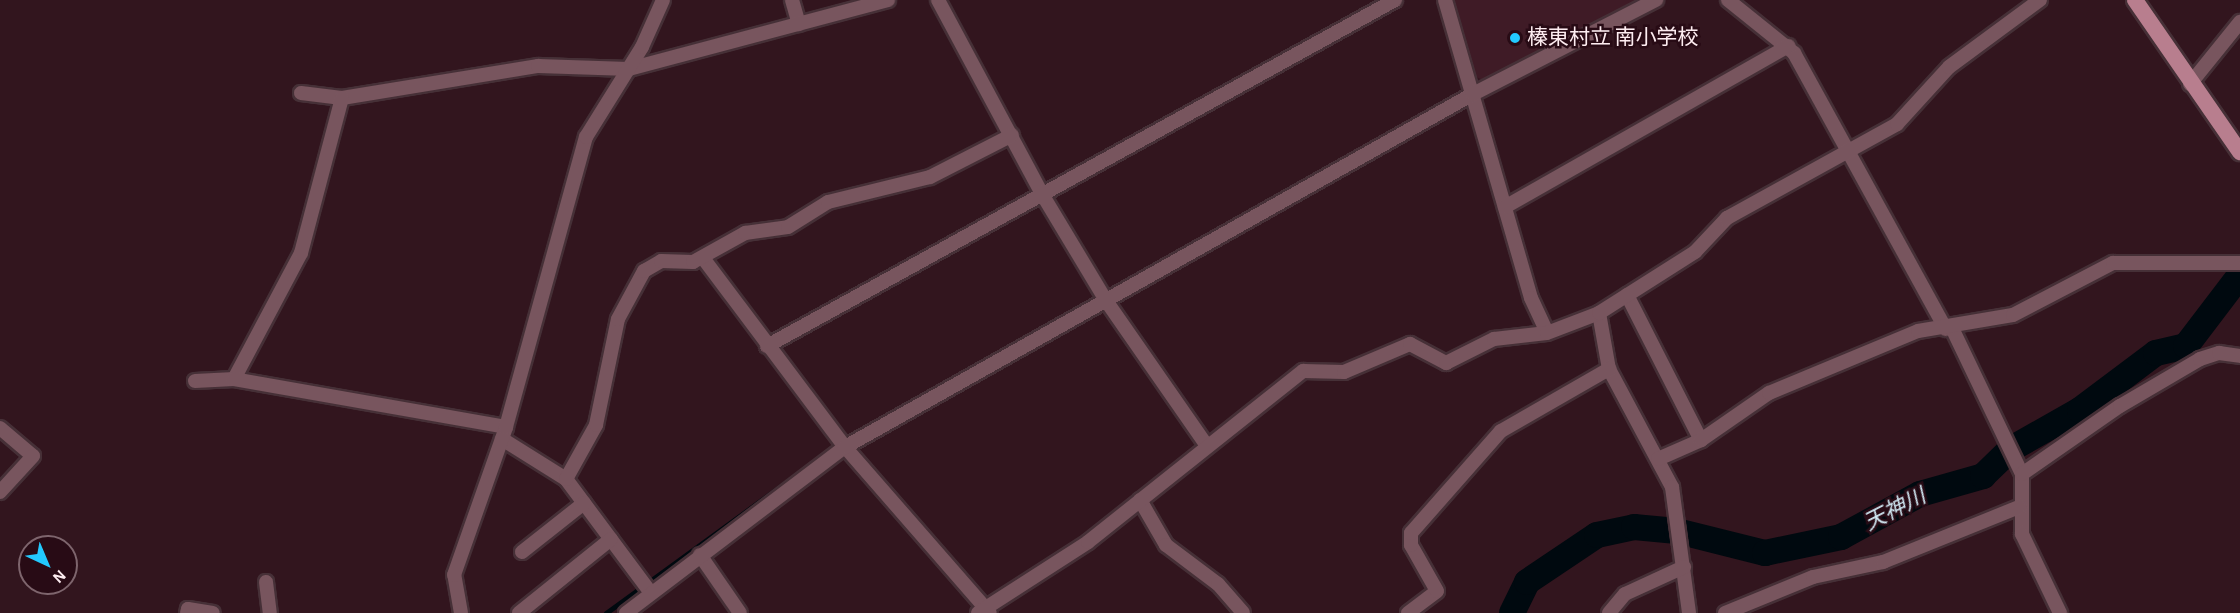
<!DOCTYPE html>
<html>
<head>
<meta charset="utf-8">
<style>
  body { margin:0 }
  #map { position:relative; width:2240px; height:613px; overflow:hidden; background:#32151e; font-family:"Alegreya Sans","Noto Sans JP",sans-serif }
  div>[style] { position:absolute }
  .built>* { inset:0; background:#3f1b26 }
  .stream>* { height:4.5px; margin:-2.25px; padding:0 2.25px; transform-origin:2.25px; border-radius:2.25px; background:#00090f }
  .river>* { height:26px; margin:-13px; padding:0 13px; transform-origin:13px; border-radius:13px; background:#00090f }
  .roads { filter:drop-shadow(2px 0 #463037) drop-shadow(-2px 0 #463037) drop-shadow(0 2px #463037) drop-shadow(0 -2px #463037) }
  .minor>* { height:14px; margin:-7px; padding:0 7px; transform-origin:7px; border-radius:7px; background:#78555e }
  .primary>* { height:16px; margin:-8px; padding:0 8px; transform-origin:8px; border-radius:8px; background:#b87e8e }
  .dots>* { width:16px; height:16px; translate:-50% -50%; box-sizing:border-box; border:3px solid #280b15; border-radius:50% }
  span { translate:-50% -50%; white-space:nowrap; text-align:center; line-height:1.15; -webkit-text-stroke:5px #280b15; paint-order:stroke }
  .poi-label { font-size:21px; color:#feedf1 }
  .left { translate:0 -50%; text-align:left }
  .water-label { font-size:22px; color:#d1e9f4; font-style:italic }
  .north { position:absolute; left:18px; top:535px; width:60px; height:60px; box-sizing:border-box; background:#280b15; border:2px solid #7e656d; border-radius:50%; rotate:136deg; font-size:16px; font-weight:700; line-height:24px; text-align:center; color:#feedf1 }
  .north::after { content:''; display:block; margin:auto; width:21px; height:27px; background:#23c9fe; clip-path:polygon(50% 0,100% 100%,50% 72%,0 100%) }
</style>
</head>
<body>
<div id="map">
  <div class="built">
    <div style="clip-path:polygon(1453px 0,1641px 0,1483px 80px,1476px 77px)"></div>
  </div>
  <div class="stream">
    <div style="left:606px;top:613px;width:277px;rotate:-36deg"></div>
  </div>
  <div class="river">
    <div style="left:1512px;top:613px;width:34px;rotate:-64deg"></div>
    <div style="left:1527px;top:582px;width:84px;rotate:-33.9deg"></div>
    <div style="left:1597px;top:535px;width:38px;rotate:-12deg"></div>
    <div style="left:1634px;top:527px;width:43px;rotate:5.3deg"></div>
    <div style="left:1677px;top:531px;width:91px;rotate:14deg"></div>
    <div style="left:1765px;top:553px;width:78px;rotate:-11.9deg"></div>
    <div style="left:1841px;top:537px;width:90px;rotate:-28.6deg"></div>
    <div style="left:1920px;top:494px;width:66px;rotate:-15.9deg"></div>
    <div style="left:1983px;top:476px;width:39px;rotate:-44deg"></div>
    <div style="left:2011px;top:449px;width:79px;rotate:-29.5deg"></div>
    <div style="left:2080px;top:410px;width:95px;rotate:-36.9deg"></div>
    <div style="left:2156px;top:353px;width:31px;rotate:-13deg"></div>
    <div style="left:2186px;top:346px;width:89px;rotate:-52.7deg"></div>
  </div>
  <div class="roads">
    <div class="minor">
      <div style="left:792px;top:0;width:25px;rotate:74deg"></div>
      <div style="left:938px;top:0;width:220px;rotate:61.8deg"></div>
      <div style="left:1042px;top:194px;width:126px;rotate:59deg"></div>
      <div style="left:1107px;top:302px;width:175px;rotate:55.2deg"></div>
      <div style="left:1445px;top:0;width:310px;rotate:73.9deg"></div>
      <div style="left:1531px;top:298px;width:38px;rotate:65deg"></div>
      <div style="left:1728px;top:0;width:85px;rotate:38.8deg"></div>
      <div style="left:1794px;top:53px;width:315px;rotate:61.2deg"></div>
      <div style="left:2190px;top:84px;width:80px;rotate:-51.1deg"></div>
      <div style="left:301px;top:93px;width:41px;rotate:7deg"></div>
      <div style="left:342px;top:98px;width:199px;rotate:-9.3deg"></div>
      <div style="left:538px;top:66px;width:91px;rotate:1.9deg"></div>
      <div style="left:629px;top:69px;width:268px;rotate:-14.9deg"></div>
      <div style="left:1505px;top:207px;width:326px;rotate:-29.6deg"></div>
      <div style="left:703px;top:258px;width:236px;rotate:53.1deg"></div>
      <div style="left:845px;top:447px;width:220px;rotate:48.9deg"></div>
      <div style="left:1627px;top:295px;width:163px;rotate:63deg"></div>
      <div style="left:1599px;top:313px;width:57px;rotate:79.9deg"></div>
      <div style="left:1609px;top:369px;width:134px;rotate:61.9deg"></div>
      <div style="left:1672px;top:487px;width:127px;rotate:82.3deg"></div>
      <div style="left:1952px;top:328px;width:162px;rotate:64.4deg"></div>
      <div style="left:2022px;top:474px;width:60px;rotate:90deg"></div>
      <div style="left:2022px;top:534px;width:88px;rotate:64.3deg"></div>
      <div style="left:767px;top:346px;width:717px;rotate:-28.85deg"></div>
      <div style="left:234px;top:379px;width:143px;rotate:-62deg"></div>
      <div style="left:301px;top:253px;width:160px;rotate:-75.2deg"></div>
      <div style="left:195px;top:381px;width:39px;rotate:-3deg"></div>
      <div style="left:234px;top:379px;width:276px;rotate:10deg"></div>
      <div style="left:0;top:428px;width:43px;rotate:40.3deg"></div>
      <div style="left:33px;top:456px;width:49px;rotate:132.5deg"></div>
      <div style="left:502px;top:439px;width:75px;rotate:32deg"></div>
      <div style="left:566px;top:479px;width:142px;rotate:53.3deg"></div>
      <div style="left:1658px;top:459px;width:47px;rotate:-23.8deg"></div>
      <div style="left:1701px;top:440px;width:83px;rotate:-34.7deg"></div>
      <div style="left:1769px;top:393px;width:161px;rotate:-22.6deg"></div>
      <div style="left:1918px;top:331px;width:96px;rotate:-9.6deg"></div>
      <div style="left:2013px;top:315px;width:113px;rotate:-27.5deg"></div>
      <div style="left:2113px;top:263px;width:127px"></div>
      <div style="left:2022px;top:474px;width:119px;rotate:-34.8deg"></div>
      <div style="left:2120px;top:406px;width:93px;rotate:-30.4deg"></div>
      <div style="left:2200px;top:359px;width:20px;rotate:-18deg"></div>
      <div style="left:2219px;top:353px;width:21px;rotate:8deg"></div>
      <div style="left:566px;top:479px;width:62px;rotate:-60.9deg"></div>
      <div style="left:596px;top:425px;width:108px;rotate:-78.3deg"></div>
      <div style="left:618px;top:319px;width:55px;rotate:-61.6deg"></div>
      <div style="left:644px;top:271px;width:20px;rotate:-30deg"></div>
      <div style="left:661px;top:261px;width:32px;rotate:2deg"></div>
      <div style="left:693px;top:262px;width:60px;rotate:-29.1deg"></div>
      <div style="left:745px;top:233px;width:43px;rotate:-7.9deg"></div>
      <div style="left:788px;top:227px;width:47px;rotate:-32deg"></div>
      <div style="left:828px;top:202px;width:105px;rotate:-13.8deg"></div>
      <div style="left:930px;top:177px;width:92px;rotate:-27.1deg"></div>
      <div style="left:1140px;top:500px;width:52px;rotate:60deg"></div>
      <div style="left:1166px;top:545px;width:65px;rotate:36.9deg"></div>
      <div style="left:1218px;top:584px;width:38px;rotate:49deg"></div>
      <div style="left:522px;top:552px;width:79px;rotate:-38.3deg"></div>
      <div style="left:700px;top:555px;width:70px;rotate:55.4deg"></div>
      <div style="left:266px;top:582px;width:31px;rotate:83deg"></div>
      <div style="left:187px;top:613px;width:4px;rotate:-76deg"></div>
      <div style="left:188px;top:609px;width:25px;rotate:9deg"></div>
      <div style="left:461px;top:613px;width:39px;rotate:-100deg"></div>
      <div style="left:454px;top:575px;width:157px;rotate:-70.6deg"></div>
      <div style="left:506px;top:427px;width:301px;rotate:-74.6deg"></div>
      <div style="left:586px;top:137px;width:106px;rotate:-58.1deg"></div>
      <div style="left:642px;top:47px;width:51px;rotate:-65.9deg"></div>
      <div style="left:519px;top:613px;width:118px;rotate:-38.8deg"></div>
      <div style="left:626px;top:613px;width:275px;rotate:-37.2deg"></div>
      <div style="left:845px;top:447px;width:720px;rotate:-29.34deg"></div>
      <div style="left:1473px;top:94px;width:206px;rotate:-27.2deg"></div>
      <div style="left:978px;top:613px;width:131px;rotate:-32.8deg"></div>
      <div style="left:1088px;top:542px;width:275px;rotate:-38.5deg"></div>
      <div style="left:1303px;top:371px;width:41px;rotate:1.4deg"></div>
      <div style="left:1344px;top:372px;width:72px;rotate:-23deg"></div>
      <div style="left:1410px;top:344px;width:41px;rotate:27.8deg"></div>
      <div style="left:1446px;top:363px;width:54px;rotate:-26.6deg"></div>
      <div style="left:1494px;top:339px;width:53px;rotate:-6.5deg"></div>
      <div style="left:1547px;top:333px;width:56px;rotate:-21deg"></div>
      <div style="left:1599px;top:313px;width:114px;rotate:-32.4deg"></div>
      <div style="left:1695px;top:252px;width:47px;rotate:-46.7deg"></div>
      <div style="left:1727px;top:218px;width:194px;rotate:-28.9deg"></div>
      <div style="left:1897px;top:124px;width:77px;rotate:-47.6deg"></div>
      <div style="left:1949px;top:67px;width:113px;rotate:-36.4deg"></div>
      <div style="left:1408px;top:613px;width:36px;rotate:-37deg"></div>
      <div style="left:1437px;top:591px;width:53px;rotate:-119.5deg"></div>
      <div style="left:1411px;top:545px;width:12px;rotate:-90deg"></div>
      <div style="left:1411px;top:533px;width:136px;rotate:-48.6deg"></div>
      <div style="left:1501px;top:431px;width:125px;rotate:-29.9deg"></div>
      <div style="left:1609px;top:613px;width:25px;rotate:-50deg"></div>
      <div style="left:1625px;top:594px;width:65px;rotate:-24.6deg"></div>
      <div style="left:1725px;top:613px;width:95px;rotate:-22.2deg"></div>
      <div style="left:1813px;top:577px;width:72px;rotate:-12.1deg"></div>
      <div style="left:1883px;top:562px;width:147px;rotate:-22deg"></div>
    </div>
    <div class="primary">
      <div style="left:2135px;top:0;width:185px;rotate:55.4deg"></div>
    </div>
  </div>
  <div class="dots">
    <div style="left:1515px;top:38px;background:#23c9fe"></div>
  </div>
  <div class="poi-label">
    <span class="left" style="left:1527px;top:38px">榛東村立 南小学校</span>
  </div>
  <div class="water-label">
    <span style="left:1895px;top:510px;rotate:-27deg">天神川</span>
  </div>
  <div class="north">N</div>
</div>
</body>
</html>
